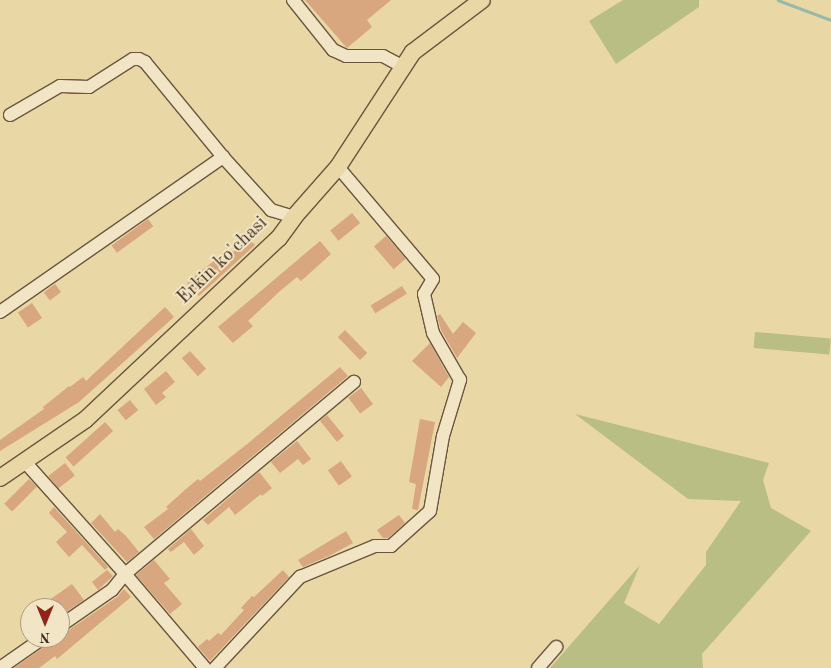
<!DOCTYPE html>
<html>
<head>
<meta charset="utf-8">
<style>
  body { margin:0 }
  #map { position:relative; width:831px; height:668px; overflow:hidden; background:#e9d7a6; font-family:"Old Standard TT",serif }
  div>[style] { position:absolute }
  .green>* { inset:0; background:#b9be85; transform-origin:0 0 }
  .stream>* { height:2.5px; margin:-1.25px; padding:0 1.25px; transform-origin:1.25px; border-radius:1.25px; background:#97b9a9 }
  .building>* { inset:0; background:#d8a67f; transform-origin:0 0 }
  .roads { filter:drop-shadow(1px 0 #6a563e) drop-shadow(-1px 0 #6a563e) drop-shadow(0 1px #6a563e) drop-shadow(0 -1px #6a563e) }
  .minor>* { height:12px; margin:-6px; padding:0 6px; transform-origin:6px; border-radius:6px; background:#f1e5c5 }
  .major>* { height:16px; margin:-8px; padding:0 8px; transform-origin:8px; border-radius:8px; background:#e9d7a6 }
  span { translate:-50% -50%; white-space:nowrap; text-align:center; line-height:1.15; -webkit-text-stroke:4px #f1e5c5; paint-order:stroke }
  .street-label { font-size:19px; color:#3f2b1b }
  .north { position:absolute; left:20px; top:598px; width:50px; height:50px; box-sizing:border-box; background:#f1e5c5; border:1px solid #aa9b81; border-radius:50%; rotate:180deg; font-size:14px; font-weight:700; line-height:20px; text-align:center; color:#3f2b1b }
  .north::after { content:''; display:block; margin:auto; width:18px; height:22px; background:#8f2418; clip-path:polygon(50% 0,100% 100%,50% 72%,0 100%) }
</style>
</head>
<body>
<div id="map">
  <div class="green">
    <div style="clip-path:polygon(623px 0,699px 0,699px 7px,616px 64px,589px 21px)"></div>
    <div style="left:755px;top:332px;width:76px;height:16px;rotate:5deg"></div>
    <div style="clip-path:polygon(575px 414px,769px 463px,763px 480px,771px 508px,811px 531px,702px 654px,703px 668px,550px 668px,640px 565px,624px 603px,659px 624px,706px 565px,706px 552px,741px 501px,688px 499px)"></div>
  </div>
  <div class="stream">
    <div style="left:778px;top:0;width:57px;rotate:20.7deg"></div>
  </div>
  <div class="building">
    <div style="clip-path:polygon(305px 0,391px 0,367px 20px,372px 27px,347px 48px)"></div>
    <div style="left:352px;top:213px;width:13px;height:28px;rotate:51deg"></div>
    <div style="left:148px;top:219px;width:9px;height:45px;rotate:54deg"></div>
    <div style="left:386px;top:236px;width:30px;height:16px;rotate:49deg"></div>
    <div style="clip-path:polygon(248px 238px,255px 245px,199px 296px,187px 283px,216px 259px,220px 264px)"></div>
    <div style="clip-path:polygon(320px 241px,331px 254px,301px 281px,297px 277px,280px 291px,248px 321px,253px 326px,233px 343px,218px 327px)"></div>
    <div style="left:55px;top:284px;width:10px;height:14px;rotate:53deg"></div>
    <div style="left:402px;top:286px;width:9px;height:37px;rotate:58deg"></div>
    <div style="left:32px;top:303px;width:18px;height:17px;rotate:56deg"></div>
    <div style="clip-path:polygon(165px 307px,174px 317px,79px 402px,0 451px,0 440px,44px 409px,43px 407px,69px 386px,70px 387px,83px 377px,86px 381px)"></div>
    <div style="clip-path:polygon(440px 314px,453px 334px,463px 322px,476px 333px,457px 358px,441px 330px,437px 316px)"></div>
    <div style="left:345px;top:330px;width:32px;height:10px;rotate:46deg"></div>
    <div style="clip-path:polygon(430px 343px,449px 377px,441px 387px,412px 361px)"></div>
    <div style="left:190px;top:351px;width:24px;height:11px;rotate:48deg"></div>
    <div style="clip-path:polygon(340px 367px,348px 376px,154px 539px,144px 527px,168px 509px,166px 507px,186px 489px,198px 479px,200px 481px,246px 445px)"></div>
    <div style="clip-path:polygon(166px 371px,175px 382px,162px 393px,166px 397px,156px 405px,144px 389px)"></div>
    <div style="left:361px;top:388px;width:20px;height:16px;rotate:53deg"></div>
    <div style="left:130px;top:400px;width:13px;height:16px;rotate:51deg"></div>
    <div style="left:327px;top:415px;width:27px;height:9px;rotate:51deg"></div>
    <div style="clip-path:polygon(420px 419px,435px 422px,418px 510px,412px 509px,416px 484px,409px 482px)"></div>
    <div style="left:105px;top:422px;width:12px;height:53px;rotate:48deg"></div>
    <div style="clip-path:polygon(297px 441px,311px 459px,303px 465px,298px 459px,280px 473px,271px 462px)"></div>
    <div style="left:341px;top:461px;width:19px;height:16px;rotate:55deg"></div>
    <div style="left:65px;top:463px;width:16px;height:21px;rotate:52deg"></div>
    <div style="clip-path:polygon(259px 472px,272px 488px,262px 496px,261px 494px,235px 515px,229px 507px,208px 525px,203px 520px)"></div>
    <div style="left:29px;top:479px;width:11px;height:35px;rotate:45deg"></div>
    <div style="clip-path:polygon(54px 507px,108px 567px,105px 570px,82px 545px,69px 557px,56px 542px,67px 532px,49px 513px)"></div>
    <div style="clip-path:polygon(100px 514px,115px 532px,118px 529px,126px 536px,139px 552px,127px 562px,91px 523px)"></div>
    <div style="clip-path:polygon(399px 515px,405px 523px,388px 538px,383px 538px,377px 530px)"></div>
    <div style="clip-path:polygon(191px 529px,204px 546px,194px 555px,184px 542px,171px 552px,168px 549px)"></div>
    <div style="clip-path:polygon(346px 531px,353px 543px,329px 556px,303px 567px,298px 560px)"></div>
    <div style="clip-path:polygon(154px 560px,170px 579px,164px 583px,182px 604px,170px 614px,136px 575px)"></div>
    <div style="clip-path:polygon(107px 570px,113px 576px,98px 590px,92px 582px)"></div>
    <div style="clip-path:polygon(283px 570px,289px 577px,210px 661px,198px 647px,207px 639px,209px 641px,218px 633px,221px 635px,244px 610px,241px 608px,252px 596px,254px 597px)"></div>
    <div style="clip-path:polygon(72px 584px,84px 600px,60px 616px,60px 608px,38px 608px)"></div>
    <div style="clip-path:polygon(124px 589px,131px 597px,57px 659px,55px 656px,39px 668px,14px 668px,57px 638px,60px 638px,60px 636px,117px 597px)"></div>
  </div>
  <div class="roads">
    <div class="minor">
      <div style="left:293px;top:0;width:64px;rotate:51.3deg"></div>
      <div style="left:333px;top:50px;width:14px;rotate:25deg"></div>
      <div style="left:346px;top:56px;width:37px"></div>
      <div style="left:383px;top:56px;width:21px;rotate:28deg"></div>
      <div style="left:10px;top:115px;width:58px;rotate:-30.1deg"></div>
      <div style="left:60px;top:86px;width:29px;rotate:2deg"></div>
      <div style="left:89px;top:87px;width:52px;rotate:-32.5deg"></div>
      <div style="left:133px;top:59px;width:6px"></div>
      <div style="left:139px;top:59px;width:7px;rotate:27deg"></div>
      <div style="left:145px;top:62px;width:123px;rotate:50.6deg"></div>
      <div style="left:223px;top:157px;width:72px;rotate:47.8deg"></div>
      <div style="left:271px;top:210px;width:24px;rotate:17deg"></div>
      <div style="left:0;top:312px;width:272px;rotate:-34.8deg"></div>
      <div style="left:25px;top:462px;width:150px;rotate:48.2deg"></div>
      <div style="left:125px;top:574px;width:123px;rotate:49.6deg"></div>
      <div style="left:60px;top:626px;width:63px;rotate:-34.7deg"></div>
      <div style="left:112px;top:590px;width:21px;rotate:-51deg"></div>
      <div style="left:125px;top:574px;width:299px;rotate:-40deg"></div>
      <div style="left:0;top:668px;width:52px;rotate:-34.9deg"></div>
      <div style="left:215px;top:668px;width:125px;rotate:-47deg"></div>
      <div style="left:300px;top:577px;width:81px;rotate:-22.5deg"></div>
      <div style="left:375px;top:546px;width:16px"></div>
      <div style="left:391px;top:546px;width:52px;rotate:-41.9deg"></div>
      <div style="left:430px;top:511px;width:76px;rotate:-80.2deg"></div>
      <div style="left:443px;top:436px;width:59px;rotate:-73.1deg"></div>
      <div style="left:460px;top:380px;width:54px;rotate:-119.9deg"></div>
      <div style="left:433px;top:333px;width:40px;rotate:-103deg"></div>
      <div style="left:424px;top:294px;width:17px;rotate:-59deg"></div>
      <div style="left:433px;top:279px;width:147px;rotate:-130.3deg"></div>
      <div style="left:538px;top:668px;width:28px;rotate:-49deg"></div>
    </div>
    <div class="major">
      <div style="left:0;top:478px;width:103px;rotate:-34.3deg"></div>
      <div style="left:85px;top:420px;width:266px;rotate:-43.2deg"></div>
      <div style="left:279px;top:238px;width:26px;rotate:-54deg"></div>
      <div style="left:294px;top:217px;width:67px;rotate:-48.7deg"></div>
      <div style="left:338px;top:167px;width:137px;rotate:-56.9deg"></div>
      <div style="left:413px;top:52px;width:86px;rotate:-37deg"></div>
    </div>
  </div>
  <div class="street-label">
    <span style="left:223px;top:261px;rotate:-44deg">Erkin ko'chasi</span>
  </div>
  <div class="north">N</div>
</div>
</body>
</html>
